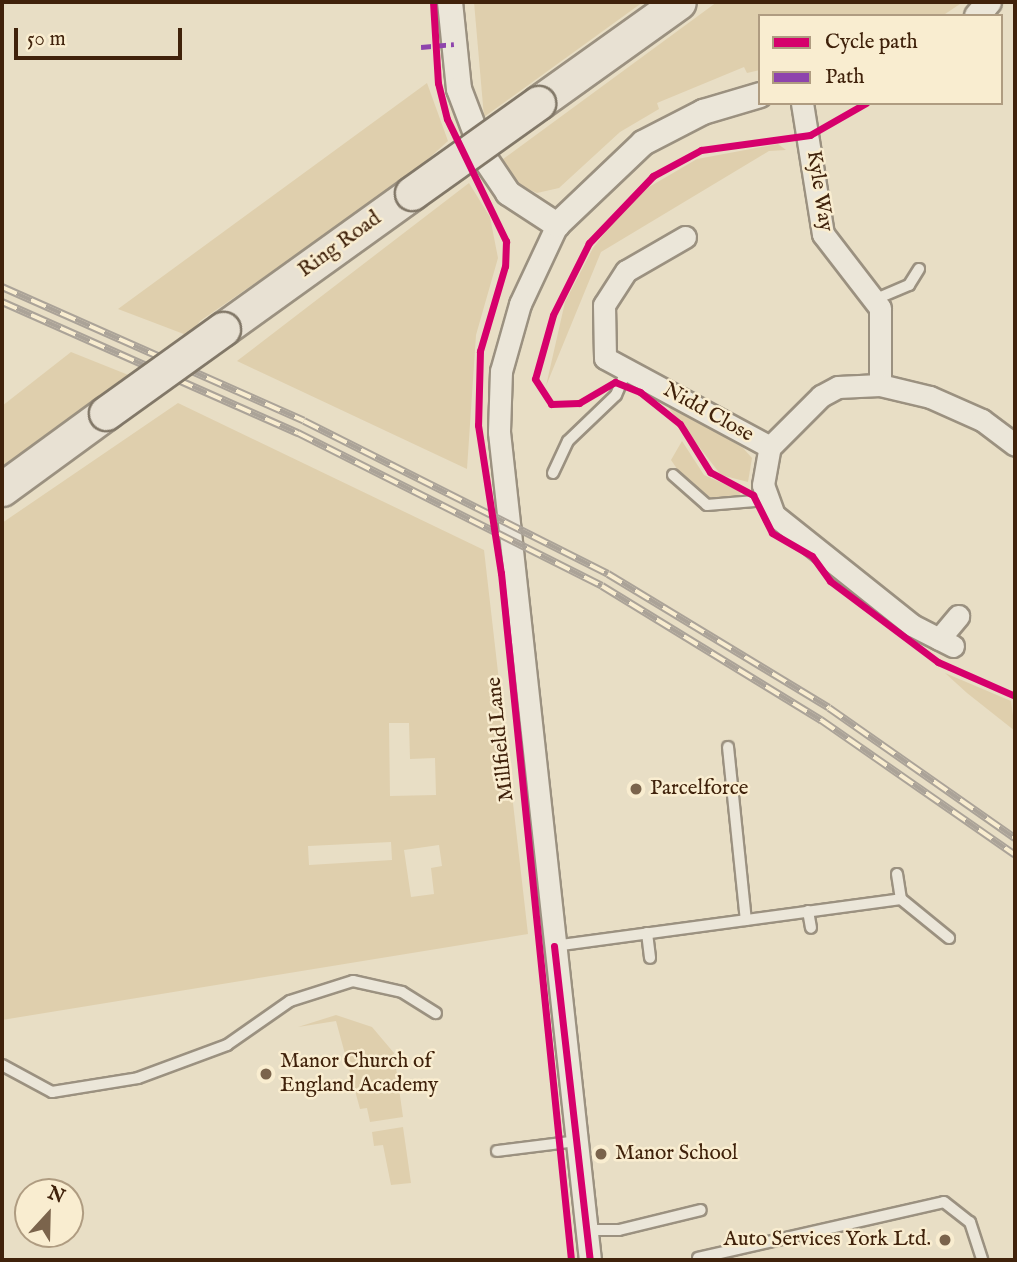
<!DOCTYPE html>
<html>
<head>
<meta charset="utf-8">
<style>
  body { margin:0 }
  #map { position:relative; width:1017px; height:1262px; overflow:hidden; background:#e8dec5; font-family:"IM FELL English",serif }
  div>[style] { position:absolute }
  .green>* { inset:0; background:#dfcfad }
  .roads { filter:drop-shadow(2px 0 #9b9180) drop-shadow(-2px 0 #9b9180) drop-shadow(0 2px #9b9180) drop-shadow(0 -2px #9b9180) }
  .service>* { height:10px; margin:-5px; padding:0 5px; transform-origin:5px; border-radius:5px; background:#ebe6d9 }
  .minor>* { height:21px; margin:-10.5px; padding:0 10.5px; transform-origin:10.5px; border-radius:10.5px; background:#ebe6d9 }
  .tertiary>* { height:24px; margin:-12px; padding:0 12px; transform-origin:12px; border-radius:12px; background:#ebe6d9 }
  .trunk>* { height:33px; margin:-16.5px; padding:0 16.5px; transform-origin:16.5px; border-radius:16.5px; background:#e8e1d3 }
  .rail>* { height:8px; margin-top:-4px; transform-origin:0; background:repeating-linear-gradient(90deg,#f9edd0 0 16px,#aba398 0 32px); box-sizing:border-box; border-block:2px solid #aba398 }
  .bridges { filter:drop-shadow(2px 0 #827868) drop-shadow(-2px 0 #827868) drop-shadow(0 2px #827868) drop-shadow(0 -2px #827868) }
  .trunk-bridge>* { height:33px; margin:-16.5px; padding:0 16.5px; transform-origin:16.5px; border-radius:16.5px; background:#e8e1d3 }
  .quiet>* { height:5px; margin-top:-2.5px; transform-origin:0; background:repeating-linear-gradient(90deg,#8e44ad 0 10px,transparent 0 15px) }
  .cycleway>* { height:7px; margin:-3.5px; padding:0 3.5px; transform-origin:3.5px; border-radius:3.5px; background:#d6006c }
  .dots>* { width:19px; height:19px; translate:-50% -50%; box-sizing:border-box; border:4px solid #f9edd0; border-radius:50% }
  span { translate:-50% -50%; white-space:nowrap; text-align:center; line-height:1.15; -webkit-text-stroke:5px #f9edd0; paint-order:stroke }
  .street-label { font-size:21px; color:#40220b }
  .poi-label { font-size:21px; color:#40220b }
  .left { translate:0 -50%; text-align:left }
  .right { translate:-100% -50%; text-align:right }
  .frame { position:absolute; inset:0; border:4px solid #40220b; pointer-events:none }
  .legend { position:absolute; left:758px; top:14px; width:245px; height:91px; box-sizing:border-box; background:#f9edd0; border:2px solid #af9c81; margin:0; padding:9px 12px; list-style:none; font-size:21px; color:#40220b }
  .legend li { display:flex; align-items:center; gap:14px; height:35px }
  .legend b { width:35px; border:2px solid #af9c81 }
  .north { position:absolute; left:14px; top:1178px; width:70px; height:70px; box-sizing:border-box; background:#f9edd0; border:2px solid #af9c81; border-radius:50%; rotate:22deg; font-size:19px; font-weight:700; line-height:28px; text-align:center; color:#40220b }
  .north::after { content:''; display:block; margin:auto; width:24px; height:32px; background:#7b644c; clip-path:polygon(50% 0,100% 100%,50% 72%,0 100%) }
  .scale { position:absolute; left:14px; top:28px; width:168px; height:32px; box-sizing:border-box; border:4px solid #40220b; border-top:0; padding-left:9px; font-size:21px; line-height:24px; white-space:nowrap; color:#40220b; -webkit-text-stroke:5px #f9edd0; paint-order:stroke }
</style>
</head>
<body>
<div id="map">
  <div class="green">
    <div style="clip-path:polygon(474px 2px,643px 2px,484px 117px)"></div>
    <div style="clip-path:polygon(717px 2px,963px 2px,942px 16px,760px 16px,760px 70px,747px 73px,744px 67px,657px 103px,659px 109px,620px 132px,559px 188px,537px 193px,515px 183px,499px 162px)"></div>
    <div style="clip-path:polygon(427px 83px,448px 141px,404px 181px,200px 321px,189px 336px,118px 309px)"></div>
    <div style="clip-path:polygon(778px 144px,786px 150px,769px 151px,601px 252px,546px 386px,565px 302px,593px 248px,621px 212px,649px 187px,697px 159px)"></div>
    <div style="clip-path:polygon(469px 183px,490px 217px,498px 258px,476px 335px,467px 469px,237px 361px)"></div>
    <div style="clip-path:polygon(71px 352px,131px 376px,2px 470px,2px 406px)"></div>
    <div style="clip-path:polygon(662px 399px,743px 448px,752px 458px,748px 482px,721px 475px)"></div>
    <div style="clip-path:polygon(evenodd,178px 403px,484px 550px,528px 934px,2px 1020px,2px 523px,178px 403px,389px 723px,409px 723px,410px 759px,435px 758px,436px 795px,390px 796px,389px 723px,178px 403px,391px 842px,392px 860px,309px 865px,308px 846px,391px 842px,178px 403px,439px 845px,442px 866px,431px 868px,434px 894px,411px 897px,404px 850px,439px 845px)"></div>
    <div style="clip-path:polygon(682px 441px,704px 475px,740px 491px,741px 499px,710px 497px,684px 479px,671px 460px)"></div>
    <div style="clip-path:polygon(945px 673px,1011px 701px,1015px 731px,967px 693px)"></div>
    <div style="clip-path:polygon(336px 1015px,372px 1027px,394px 1053px,403px 1117px,370px 1122px,367px 1108px,360px 1109px,336px 1021px,298px 1027px)"></div>
    <div style="clip-path:polygon(403px 1127px,411px 1183px,391px 1185px,383px 1145px,374px 1146px,372px 1132px)"></div>
  </div>
  <div class="roads">
    <div class="service">
      <div style="left:876px;top:299px;width:36px;rotate:-23deg"></div>
      <div style="left:909px;top:285px;width:19px;rotate:-58deg"></div>
      <div style="left:553px;top:473px;width:35px;rotate:-65deg"></div>
      <div style="left:568px;top:441px;width:66px;rotate:-43.8deg"></div>
      <div style="left:616px;top:395px;width:25px;rotate:-67deg"></div>
      <div style="left:673px;top:475px;width:45px;rotate:41.4deg"></div>
      <div style="left:707px;top:505px;width:60px;rotate:-4.8deg"></div>
      <div style="left:728px;top:747px;width:174px;rotate:84.1deg"></div>
      <div style="left:897px;top:874px;width:25px;rotate:81deg"></div>
      <div style="left:808px;top:911px;width:17px;rotate:80deg"></div>
      <div style="left:647px;top:933px;width:25px;rotate:83deg"></div>
      <div style="left:554px;top:946px;width:350px;rotate:-7.7deg"></div>
      <div style="left:901px;top:899px;width:62px;rotate:39.1deg"></div>
      <div style="left:2px;top:1065px;width:57px;rotate:28.4deg"></div>
      <div style="left:52px;top:1092px;width:87px;rotate:-9.2deg"></div>
      <div style="left:138px;top:1078px;width:95px;rotate:-20.3deg"></div>
      <div style="left:227px;top:1045px;width:77px;rotate:-34.9deg"></div>
      <div style="left:290px;top:1001px;width:66px;rotate:-17.6deg"></div>
      <div style="left:353px;top:981px;width:50px;rotate:12.7deg"></div>
      <div style="left:402px;top:992px;width:40px;rotate:32deg"></div>
      <div style="left:497px;top:1151px;width:81px;rotate:-7.1deg"></div>
      <div style="left:586px;top:1230px;width:33px"></div>
      <div style="left:619px;top:1230px;width:84px;rotate:-13.7deg"></div>
      <div style="left:698px;top:1258px;width:252px;rotate:-12.8deg"></div>
      <div style="left:944px;top:1202px;width:33px;rotate:38deg"></div>
      <div style="left:970px;top:1222px;width:40px;rotate:72deg"></div>
    </div>
    <div class="minor">
      <div style="left:802px;top:103px;width:133px;rotate:80.9deg"></div>
      <div style="left:823px;top:234px;width:93px;rotate:52.4deg"></div>
      <div style="left:880px;top:308px;width:77px;rotate:90deg"></div>
      <div style="left:557px;top:225px;width:87px;rotate:115.1deg"></div>
      <div style="left:520px;top:304px;width:70px;rotate:105.8deg"></div>
      <div style="left:501px;top:371px;width:61px;rotate:91.9deg"></div>
      <div style="left:499px;top:432px;width:833px;rotate:83.73deg"></div>
      <div style="left:685px;top:237px;width:68px;rotate:150deg"></div>
      <div style="left:626px;top:271px;width:40px;rotate:122.9deg"></div>
      <div style="left:604px;top:305px;width:53px;rotate:88.9deg"></div>
      <div style="left:605px;top:358px;width:187px;rotate:28.3deg"></div>
      <div style="left:939px;top:639px;width:30px;rotate:-50deg"></div>
      <div style="left:953px;top:646px;width:46px;rotate:-152.9deg"></div>
      <div style="left:912px;top:625px;width:176px;rotate:-141.4deg"></div>
      <div style="left:774px;top:515px;width:32px;rotate:-110deg"></div>
      <div style="left:763px;top:485px;width:39px;rotate:-80deg"></div>
      <div style="left:770px;top:447px;width:72px;rotate:-45deg"></div>
      <div style="left:821px;top:396px;width:19px;rotate:-28deg"></div>
      <div style="left:838px;top:387px;width:42px;rotate:-2.7deg"></div>
      <div style="left:880px;top:385px;width:51px;rotate:13.5deg"></div>
      <div style="left:930px;top:397px;width:57px;rotate:23.9deg"></div>
      <div style="left:982px;top:420px;width:41px;rotate:37.1deg"></div>
    </div>
    <div class="tertiary">
      <div style="left:450px;top:2px;width:87px;rotate:84.1deg"></div>
      <div style="left:459px;top:89px;width:76px;rotate:69.2deg"></div>
      <div style="left:486px;top:160px;width:40px;rotate:56deg"></div>
      <div style="left:508px;top:193px;width:59px;rotate:33.1deg"></div>
      <div style="left:557px;top:225px;width:119px;rotate:-43.6deg"></div>
      <div style="left:643px;top:143px;width:68px;rotate:-27.3deg"></div>
      <div style="left:703px;top:112px;width:59px;rotate:-16.6deg"></div>
      <div style="left:977px;top:16px;width:18px;rotate:-49deg"></div>
    </div>
    <div class="trunk">
      <div style="left:538px;top:103px;width:173px;rotate:-35.6deg"></div>
      <div style="left:223px;top:329px;width:233px;rotate:-35.7deg"></div>
      <div style="left:2px;top:489px;width:129px;rotate:-36.2deg"></div>
    </div>
  </div>
  <div class="rail">
    <div style="left:2px;top:287px;width:330px;rotate:23.9deg"></div>
    <div style="left:304px;top:421px;width:340px;rotate:26.7deg"></div>
    <div style="left:608px;top:574px;width:258px;rotate:31.2deg"></div>
    <div style="left:829px;top:708px;width:227px;rotate:35deg"></div>
    <div style="left:2px;top:302px;width:324px;rotate:23.9deg"></div>
    <div style="left:298px;top:433px;width:340px;rotate:26.7deg"></div>
    <div style="left:602px;top:586px;width:257px;rotate:31.5deg"></div>
    <div style="left:821px;top:720px;width:236px;rotate:34.8deg"></div>
  </div>
  <div class="bridges">
    <div class="trunk-bridge">
      <div style="left:412px;top:193px;width:155px;rotate:-35.5deg"></div>
      <div style="left:106px;top:413px;width:144px;rotate:-35.7deg"></div>
    </div>
  </div>
  <div class="quiet">
    <div style="left:421px;top:47px;width:33px;rotate:-5deg"></div>
  </div>
  <div class="cycleway">
    <div style="left:433px;top:2px;width:81px;rotate:86.5deg"></div>
    <div style="left:438px;top:83px;width:37px;rotate:76deg"></div>
    <div style="left:447px;top:119px;width:136px;rotate:64.2deg"></div>
    <div style="left:506px;top:241px;width:25px;rotate:92deg"></div>
    <div style="left:505px;top:266px;width:89px;rotate:106.4deg"></div>
    <div style="left:480px;top:351px;width:74px;rotate:91.5deg"></div>
    <div style="left:478px;top:425px;width:150px;rotate:81.2deg"></div>
    <div style="left:501px;top:573px;width:691px;rotate:84.18deg"></div>
    <div style="left:866px;top:103px;width:64px;rotate:150.3deg"></div>
    <div style="left:810px;top:135px;width:110px;rotate:172.2deg"></div>
    <div style="left:701px;top:150px;width:55px;rotate:151.6deg"></div>
    <div style="left:653px;top:176px;width:93px;rotate:133.7deg"></div>
    <div style="left:589px;top:243px;width:80px;rotate:116.6deg"></div>
    <div style="left:553px;top:315px;width:66px;rotate:105.7deg"></div>
    <div style="left:535px;top:379px;width:30px;rotate:57deg"></div>
    <div style="left:551px;top:404px;width:28px;rotate:-2deg"></div>
    <div style="left:579px;top:403px;width:42px;rotate:-30.3deg"></div>
    <div style="left:615px;top:382px;width:27px;rotate:22deg"></div>
    <div style="left:640px;top:392px;width:51px;rotate:38.7deg"></div>
    <div style="left:680px;top:424px;width:57px;rotate:58deg"></div>
    <div style="left:710px;top:472px;width:49px;rotate:28.1deg"></div>
    <div style="left:753px;top:495px;width:42px;rotate:63.4deg"></div>
    <div style="left:772px;top:533px;width:46px;rotate:29.9deg"></div>
    <div style="left:812px;top:556px;width:31px;rotate:54deg"></div>
    <div style="left:830px;top:581px;width:135px;rotate:36.9deg"></div>
    <div style="left:938px;top:662px;width:84px;rotate:23.8deg"></div>
    <div style="left:554px;top:946px;width:316px;rotate:83.5deg"></div>
  </div>
  <div class="dots">
    <div style="left:636px;top:789px;background:#7b644c"></div>
    <div style="left:266px;top:1074px;background:#7b644c"></div>
    <div style="left:601px;top:1154px;background:#7b644c"></div>
    <div style="left:945px;top:1240px;background:#7b644c"></div>
  </div>
  <div class="street-label">
    <span style="left:819px;top:191px;rotate:81deg">Kyle Way</span>
    <span style="left:340px;top:245px;rotate:-36deg">Ring Road</span>
    <span style="left:708px;top:413px;rotate:29deg">Nidd Close</span>
    <span style="left:501px;top:739px;rotate:-96deg">Millfield Lane</span>
  </div>
  <div class="poi-label">
    <span class="left" style="left:650px;top:789px">Parcelforce</span>
    <span class="left" style="left:280px;top:1074px">Manor Church of<br>England Academy</span>
    <span class="left" style="left:615px;top:1154px">Manor School</span>
    <span class="right" style="left:931px;top:1240px">Auto Services York Ltd.</span>
  </div>
  <div class="frame"></div>
  <ul class="legend">
  <li><b style="height:9px;background:#d6006c"></b>Cycle path</li>
  <li><b style="height:9px;background:#8e44ad"></b>Path</li>
  </ul>
  <div class="north">N</div>
  <div class="scale">50 m</div>
</div>
</body>
</html>
